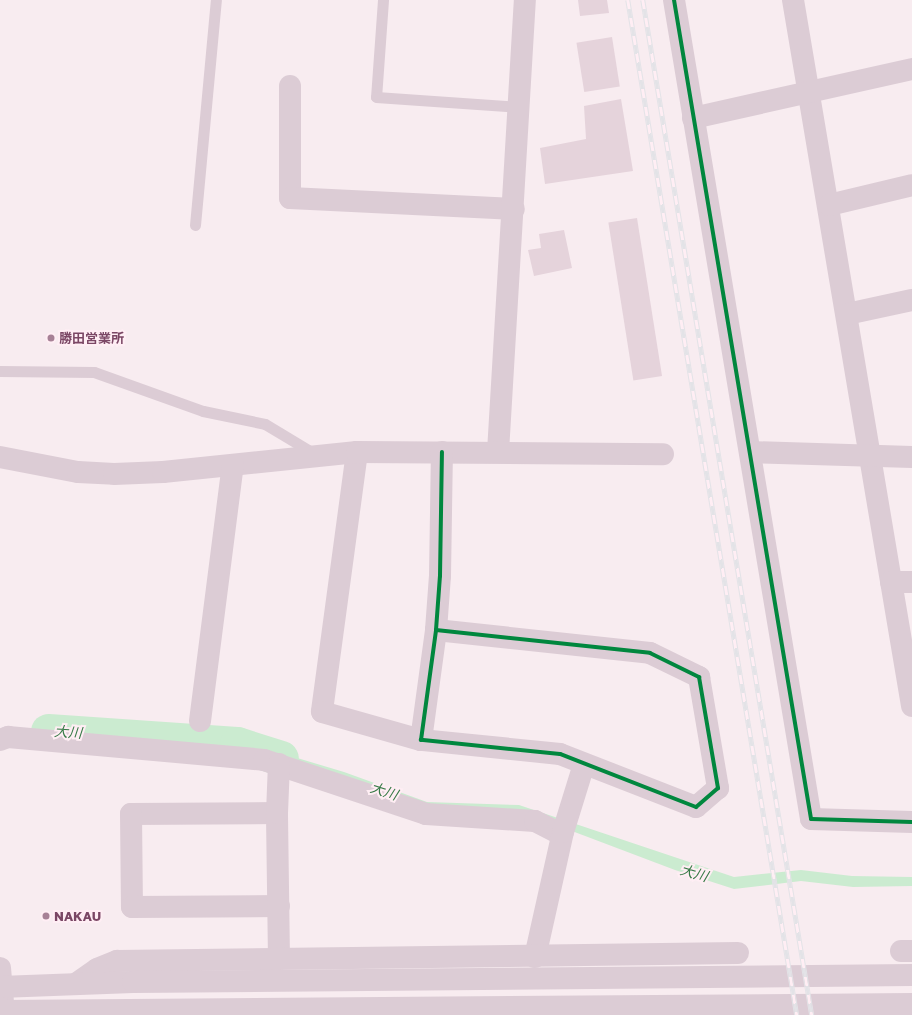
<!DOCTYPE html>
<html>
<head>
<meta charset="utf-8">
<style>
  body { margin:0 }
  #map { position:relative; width:912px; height:1015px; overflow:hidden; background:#f8ecf0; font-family:"Golos Text","Noto Sans JP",sans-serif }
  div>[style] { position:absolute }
  .water>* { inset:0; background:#cbebd0 }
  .river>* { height:35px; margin:-17.5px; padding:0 17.5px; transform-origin:17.5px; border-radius:17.5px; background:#cbebd0 }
  .building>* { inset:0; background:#e5d3db; transform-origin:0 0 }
  .service>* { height:11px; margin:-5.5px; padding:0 5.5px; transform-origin:5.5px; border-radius:5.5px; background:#dcccd5 }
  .minor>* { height:22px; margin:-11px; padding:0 11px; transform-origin:11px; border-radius:11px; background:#dcccd5 }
  .tertiary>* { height:22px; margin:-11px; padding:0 11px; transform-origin:11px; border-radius:11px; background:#dcccd5 }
  .rail>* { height:4.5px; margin-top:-2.25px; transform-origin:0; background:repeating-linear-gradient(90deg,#ffeef4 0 9px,#e3e3e7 0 18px); box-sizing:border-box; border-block:1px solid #e3e3e7 }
  .cycleway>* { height:4px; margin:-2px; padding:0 2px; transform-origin:2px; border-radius:2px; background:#00873e }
  .dots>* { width:11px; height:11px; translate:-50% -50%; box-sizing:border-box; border:2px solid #ffeef4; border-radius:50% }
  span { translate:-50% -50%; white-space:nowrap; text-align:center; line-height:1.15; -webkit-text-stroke:4px #ffeef4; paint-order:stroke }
  .poi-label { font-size:13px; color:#7b4765; font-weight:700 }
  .left { translate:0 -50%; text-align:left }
  .water-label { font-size:14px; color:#367a46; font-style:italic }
</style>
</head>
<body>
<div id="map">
  <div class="water">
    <div style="clip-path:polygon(237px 740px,344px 772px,427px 802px,519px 805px,734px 877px,801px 870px,852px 876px,912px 877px,912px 886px,853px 887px,801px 881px,734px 889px,675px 870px,527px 814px,427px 808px,235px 746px)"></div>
  </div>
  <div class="river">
    <div style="left:48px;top:731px;width:189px;rotate:3.9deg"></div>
    <div style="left:237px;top:744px;width:46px;rotate:17.7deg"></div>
  </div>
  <div class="building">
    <div style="clip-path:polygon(578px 0,607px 0,609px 13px,580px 16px)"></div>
    <div style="left:612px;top:37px;width:50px;height:36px;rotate:81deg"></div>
    <div style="clip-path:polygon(621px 99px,633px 171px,545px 184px,540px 148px,586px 139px,584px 106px)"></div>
    <div style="left:637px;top:218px;width:160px;height:29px;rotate:81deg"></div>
    <div style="clip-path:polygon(564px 230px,572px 268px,534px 276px,528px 250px,541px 248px,539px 234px)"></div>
  </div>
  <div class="service">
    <div style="left:383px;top:0;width:97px;rotate:94.1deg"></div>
    <div style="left:376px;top:97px;width:143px;rotate:4deg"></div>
    <div style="left:195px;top:225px;width:226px;rotate:-84.7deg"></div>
    <div style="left:0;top:371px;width:94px;rotate:0.6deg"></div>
    <div style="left:94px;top:372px;width:116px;rotate:19.7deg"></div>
    <div style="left:203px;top:411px;width:63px;rotate:11.8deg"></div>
    <div style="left:265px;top:424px;width:58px;rotate:31deg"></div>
  </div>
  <div class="minor">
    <div style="left:674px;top:0;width:830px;rotate:80.5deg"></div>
    <div style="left:811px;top:819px;width:101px;rotate:1.7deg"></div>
    <div style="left:793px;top:0;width:716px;rotate:80.43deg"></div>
    <div style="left:290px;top:86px;width:112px;rotate:90deg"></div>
    <div style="left:290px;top:198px;width:224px;rotate:2.8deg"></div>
    <div style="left:693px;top:118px;width:224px;rotate:-12.6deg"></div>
    <div style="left:829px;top:205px;width:85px;rotate:-13.5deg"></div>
    <div style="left:847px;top:314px;width:66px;rotate:-12.2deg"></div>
    <div style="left:357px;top:452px;width:262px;rotate:97.7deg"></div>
    <div style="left:322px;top:712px;width:103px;rotate:15.8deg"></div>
    <div style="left:498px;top:452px;width:453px;rotate:-86.6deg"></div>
    <div style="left:0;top:457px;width:79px;rotate:10.9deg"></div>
    <div style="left:78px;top:472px;width:36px;rotate:3deg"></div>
    <div style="left:114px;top:474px;width:49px;rotate:-2.3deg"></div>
    <div style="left:163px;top:472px;width:195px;rotate:-5.9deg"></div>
    <div style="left:357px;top:452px;width:306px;rotate:0.4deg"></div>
    <div style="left:891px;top:582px;width:21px"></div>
    <div style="left:436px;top:630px;width:215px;rotate:6.1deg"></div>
    <div style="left:650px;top:653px;width:55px;rotate:26.1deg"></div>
    <div style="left:699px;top:677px;width:113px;rotate:80.3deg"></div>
    <div style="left:718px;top:788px;width:29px;rotate:139deg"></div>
    <div style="left:696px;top:807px;width:146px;rotate:-158.7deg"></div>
    <div style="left:560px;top:754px;width:140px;rotate:-174.2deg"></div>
    <div style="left:421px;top:740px;width:111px;rotate:-82.2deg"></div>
    <div style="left:436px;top:630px;width:54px;rotate:-85.8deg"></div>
    <div style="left:440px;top:576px;width:124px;rotate:-89.1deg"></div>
    <div style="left:200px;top:721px;width:258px;rotate:-82.7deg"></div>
    <div style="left:0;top:740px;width:9px;rotate:-21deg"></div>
    <div style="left:8px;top:737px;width:257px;rotate:5.1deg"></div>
    <div style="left:264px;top:760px;width:171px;rotate:18.4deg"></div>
    <div style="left:426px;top:814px;width:109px;rotate:3.7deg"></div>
    <div style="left:535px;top:821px;width:30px;rotate:27deg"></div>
    <div style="left:277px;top:813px;width:146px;rotate:179.6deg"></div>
    <div style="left:131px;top:814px;width:93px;rotate:89.4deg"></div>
    <div style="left:132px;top:907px;width:147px;rotate:-0.4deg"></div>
    <div style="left:901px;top:951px;width:11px"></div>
    <div style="left:535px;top:957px;width:128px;rotate:-77.4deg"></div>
    <div style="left:563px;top:832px;width:71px;rotate:-72.8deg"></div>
    <div style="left:279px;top:959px;width:146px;rotate:-90.8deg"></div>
    <div style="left:277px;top:813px;width:49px;rotate:-87.7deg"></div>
    <div style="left:77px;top:983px;width:24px;rotate:-35deg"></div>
    <div style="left:97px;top:969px;width:22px;rotate:-22deg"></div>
    <div style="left:117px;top:961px;width:621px;rotate:-0.74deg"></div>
  </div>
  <div class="tertiary">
    <div style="left:750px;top:452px;width:162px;rotate:1.8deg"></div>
    <div style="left:0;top:968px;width:34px;rotate:85deg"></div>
    <div style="left:0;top:987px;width:133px;rotate:-2.2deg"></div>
    <div style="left:133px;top:982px;width:779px;rotate:-0.51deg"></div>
    <div style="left:0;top:1011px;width:912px;rotate:-0.44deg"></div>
  </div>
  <div class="rail">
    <div style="left:628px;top:0;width:1029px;rotate:80.55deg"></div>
    <div style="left:643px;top:0;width:1029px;rotate:80.55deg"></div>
  </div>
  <div class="cycleway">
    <div style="left:674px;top:0;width:830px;rotate:80.5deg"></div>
    <div style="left:811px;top:819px;width:101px;rotate:1.7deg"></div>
    <div style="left:436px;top:630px;width:215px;rotate:6.1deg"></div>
    <div style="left:650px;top:653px;width:55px;rotate:26.1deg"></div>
    <div style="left:699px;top:677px;width:113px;rotate:80.3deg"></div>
    <div style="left:718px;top:788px;width:29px;rotate:139deg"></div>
    <div style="left:696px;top:807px;width:146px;rotate:-158.7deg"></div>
    <div style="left:560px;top:754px;width:140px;rotate:-174.2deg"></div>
    <div style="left:421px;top:740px;width:111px;rotate:-82.2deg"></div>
    <div style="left:436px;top:630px;width:54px;rotate:-85.8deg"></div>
    <div style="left:440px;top:576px;width:124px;rotate:-89.1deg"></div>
  </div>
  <div class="dots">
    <div style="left:51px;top:338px;background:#a78196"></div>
    <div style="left:46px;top:916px;background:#a78196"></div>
  </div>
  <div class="poi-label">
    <span class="left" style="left:59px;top:338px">勝田営業所</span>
    <span class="left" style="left:54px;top:916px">NAKAU</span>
  </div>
  <div class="water-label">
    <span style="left:68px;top:732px;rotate:4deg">大川</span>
    <span style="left:384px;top:791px;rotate:18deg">大川</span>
    <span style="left:694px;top:873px;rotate:16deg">大川</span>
  </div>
</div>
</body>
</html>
